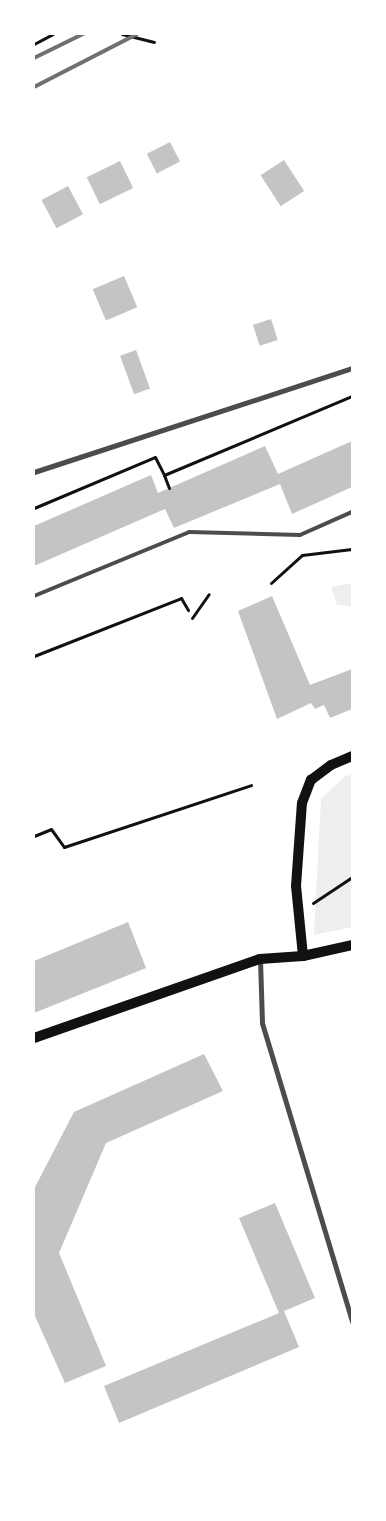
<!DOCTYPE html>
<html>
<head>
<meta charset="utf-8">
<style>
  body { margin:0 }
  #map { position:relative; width:386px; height:1521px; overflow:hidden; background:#fff; font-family:"Open Sans",sans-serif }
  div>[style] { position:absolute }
  .green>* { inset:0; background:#eee }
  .building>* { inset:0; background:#c4c4c4; transform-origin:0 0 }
  .path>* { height:3px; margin:-1.5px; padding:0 1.5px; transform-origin:1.5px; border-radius:1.5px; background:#111 }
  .service>* { height:4px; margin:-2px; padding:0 2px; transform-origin:2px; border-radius:2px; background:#4c4c4c }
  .minor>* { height:5px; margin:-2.5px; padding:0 2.5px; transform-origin:2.5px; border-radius:2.5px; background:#4c4c4c }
  .secondary>* { height:10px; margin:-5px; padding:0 5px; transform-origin:5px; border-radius:5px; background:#111 }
  .rail>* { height:4px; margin:-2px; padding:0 2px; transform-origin:2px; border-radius:2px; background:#707070 }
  span { translate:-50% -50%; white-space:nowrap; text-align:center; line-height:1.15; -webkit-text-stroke:4px #fff; paint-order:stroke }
  .frame { position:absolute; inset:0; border:35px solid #fff; pointer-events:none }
</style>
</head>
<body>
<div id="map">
  <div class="green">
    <div style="clip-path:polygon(352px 583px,352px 606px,337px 605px,331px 587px)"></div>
    <div style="clip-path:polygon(352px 774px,352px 927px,314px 935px,321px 799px,344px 777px)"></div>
  </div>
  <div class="building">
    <div style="left:170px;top:142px;width:22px;height:26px;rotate:63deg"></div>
    <div style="left:284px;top:160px;width:37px;height:28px;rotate:57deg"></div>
    <div style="left:120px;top:161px;width:30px;height:37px;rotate:64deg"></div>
    <div style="left:68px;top:186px;width:32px;height:30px;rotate:62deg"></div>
    <div style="left:124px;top:276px;width:34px;height:34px;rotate:67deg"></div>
    <div style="left:271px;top:319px;width:22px;height:19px;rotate:72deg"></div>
    <div style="left:136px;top:350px;width:41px;height:17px;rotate:70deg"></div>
    <div style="clip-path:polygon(352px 441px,352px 487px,292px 514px,280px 484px,174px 528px,165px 509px,34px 566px,34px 526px,151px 475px,158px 493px,265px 446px,278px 474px)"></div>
    <div style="clip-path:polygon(272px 596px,310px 685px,352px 669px,352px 709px,330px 718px,324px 705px,315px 709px,311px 703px,277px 719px,238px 611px)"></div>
    <div style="clip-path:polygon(128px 922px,146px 968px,34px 1013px,34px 961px)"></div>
    <div style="clip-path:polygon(204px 1054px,223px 1091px,106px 1143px,59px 1253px,106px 1366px,65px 1383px,34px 1314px,34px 1189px,74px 1112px)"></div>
    <div style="clip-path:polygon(275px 1203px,315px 1298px,284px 1311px,299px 1347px,119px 1423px,104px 1386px,279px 1313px,239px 1218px)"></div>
  </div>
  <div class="path">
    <div style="left:122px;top:34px;width:33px;rotate:14deg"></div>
    <div style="left:34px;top:44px;width:21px;rotate:-28deg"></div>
    <div style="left:164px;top:475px;width:14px;rotate:69deg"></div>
    <div style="left:34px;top:508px;width:131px;rotate:-22.9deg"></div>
    <div style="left:155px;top:457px;width:20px;rotate:63deg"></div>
    <div style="left:164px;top:475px;width:204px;rotate:-22.8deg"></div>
    <div style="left:271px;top:583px;width:42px;rotate:-42.1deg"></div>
    <div style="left:302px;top:555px;width:50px;rotate:-6.8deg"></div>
    <div style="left:192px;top:618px;width:29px;rotate:-55deg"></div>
    <div style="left:34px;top:656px;width:158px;rotate:-21.5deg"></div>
    <div style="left:181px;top:598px;width:14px;rotate:60deg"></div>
    <div style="left:34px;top:836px;width:18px;rotate:-22deg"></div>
    <div style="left:51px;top:829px;width:22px;rotate:54deg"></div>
    <div style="left:64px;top:847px;width:197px;rotate:-18.3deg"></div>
    <div style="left:313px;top:903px;width:47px;rotate:-33.7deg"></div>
  </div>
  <div class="service">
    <div style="left:34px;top:596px;width:168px;rotate:-22.4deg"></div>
    <div style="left:189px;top:532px;width:111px;rotate:1.5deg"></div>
    <div style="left:300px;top:535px;width:57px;rotate:-23.9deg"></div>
  </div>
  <div class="minor">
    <div style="left:34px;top:472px;width:335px;rotate:-18.1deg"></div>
    <div style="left:260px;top:959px;width:64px;rotate:88.2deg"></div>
    <div style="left:262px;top:1023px;width:312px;rotate:73.2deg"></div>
  </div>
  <div class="secondary">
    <div style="left:303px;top:956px;width:70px;rotate:-95.7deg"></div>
    <div style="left:296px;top:886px;width:83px;rotate:-85.9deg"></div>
    <div style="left:302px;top:803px;width:25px;rotate:-69deg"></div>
    <div style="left:311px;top:780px;width:25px;rotate:-37deg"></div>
    <div style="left:331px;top:765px;width:23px;rotate:-23deg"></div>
    <div style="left:34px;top:1038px;width:239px;rotate:-19.3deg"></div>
    <div style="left:260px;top:959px;width:43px;rotate:-4deg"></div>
    <div style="left:303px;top:956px;width:50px;rotate:-12.7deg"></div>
  </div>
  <div class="rail">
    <div style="left:34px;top:58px;width:55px;rotate:-26.1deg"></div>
    <div style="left:34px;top:87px;width:116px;rotate:-27.2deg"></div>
  </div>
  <div class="frame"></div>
</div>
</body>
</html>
